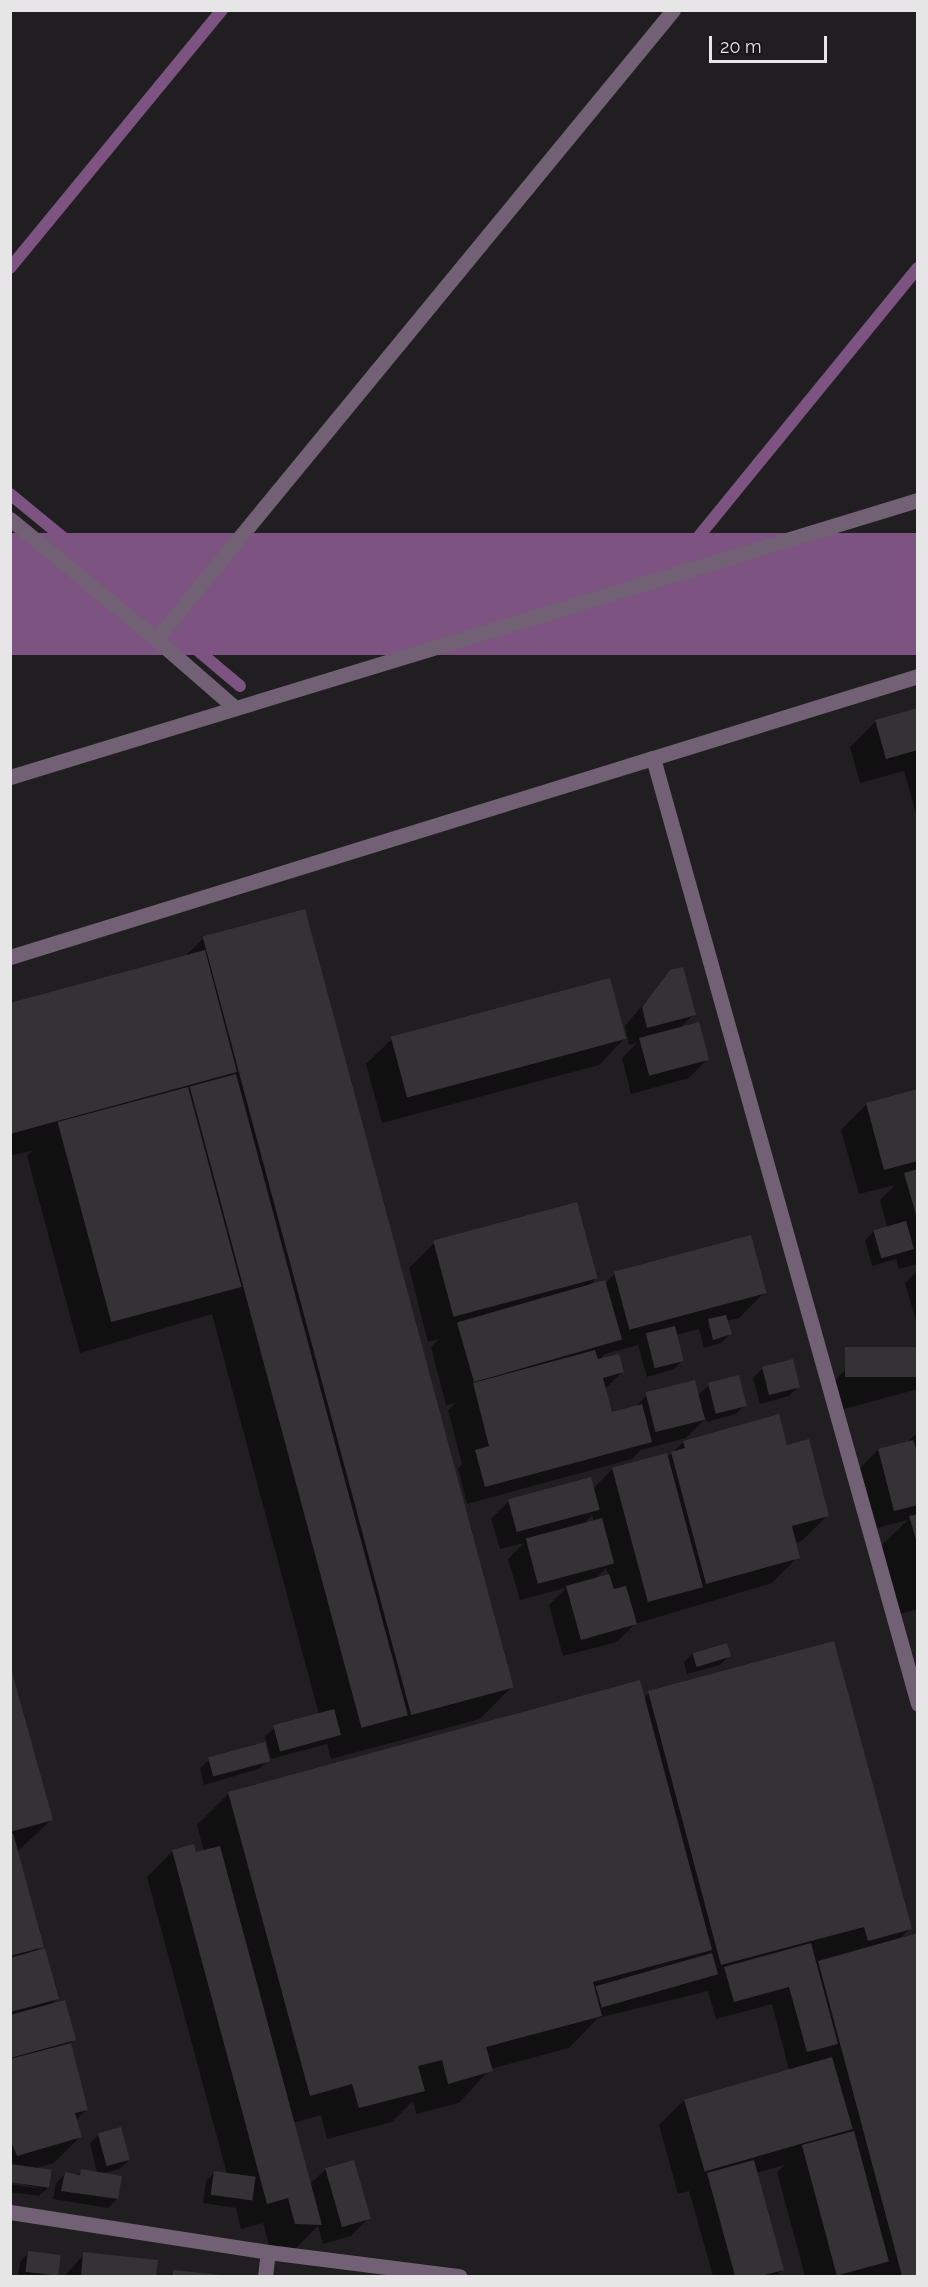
<!DOCTYPE html>
<html>
<head>
<meta charset="utf-8">
<style>
  body { margin:0 }
  #map { position:relative; width:928px; height:2287px; overflow:hidden; background:#211e21; font-family:Raleway,sans-serif }
  div>[style] { position:absolute }
  .water>* { inset:0; background:#7c5381; transform-origin:0 0 }
  .shadow>* { inset:0; background:#0007 }
  .stream>* { height:12px; margin:-6px; padding:0 6px; transform-origin:6px; border-radius:6px; background:#7c5381 }
  .building>* { inset:0; background:#353235; transform-origin:0 0 }
  .service>* { height:15px; margin:-7.5px; padding:0 7.5px; transform-origin:7.5px; border-radius:7.5px; background:#726074 }
  .minor>* { height:15px; margin:-7.5px; padding:0 7.5px; transform-origin:7.5px; border-radius:7.5px; background:#726074 }
  span { translate:-50% -50%; white-space:nowrap; text-align:center; line-height:1.15; -webkit-text-stroke:4.5px #171517; paint-order:stroke }
  .frame { position:absolute; inset:0; border:12px solid #e7e6e7; pointer-events:none }
  .scale { position:absolute; left:709px; top:36px; width:118px; height:27px; box-sizing:border-box; border:3px solid #e7e6e7; border-top:0; padding-left:8px; font-size:18px; line-height:21px; white-space:nowrap; color:#e7e6e7; -webkit-text-stroke:4px #171517; paint-order:stroke }
</style>
</head>
<body>
<div id="map">
  <div class="water">
    <div style="left:917px;top:533px;width:122px;height:949px;rotate:90deg"></div>
  </div>
  <div class="shadow">
    <div style="clip-path:polygon(918px 710px,918px 821px,904px 771px,860px 783px,850px 747px,876px 721px)"></div>
    <div style="clip-path:polygon(204px 938px,512px 1687px,480px 1719px,331px 1759px,327px 1744px,271px 1759px,265px 1737px,274px 1728px,319px 1715px,212px 1314px,80px 1353px,27px 1156px,33px 1150px,10px 1156px,10px 1005px,183px 958px)"></div>
    <div style="clip-path:polygon(671px 971px,694px 1014px,679px 1029px,707px 1060px,689px 1078px,631px 1094px,622px 1058px,637px 1043px,629px 1045px,625px 1026px)"></div>
    <div style="clip-path:polygon(392px 1039px,624px 1039px,599px 1065px,382px 1123px,366px 1064px)"></div>
    <div style="clip-path:polygon(918px 1090px,918px 1264px,899px 1269px,896px 1259px,872px 1266px,865px 1240px,874px 1231px,887px 1227px,880px 1200px,895px 1185px,859px 1194px,841px 1130px,867px 1104px)"></div>
    <div style="clip-path:polygon(434px 1243px,596px 1278px,589px 1286px,605px 1284px,615px 1273px,765px 1292px,739px 1318px,727px 1321px,730px 1334px,721px 1343px,704px 1348px,699px 1329px,676px 1335px,683px 1360px,674px 1369px,647px 1377px,638px 1345px,605px 1354px,599px 1360px,622px 1372px,604px 1390px,606px 1416px,634px 1408px,647px 1395px,697px 1396px,709px 1385px,745px 1405px,736px 1414px,707px 1422px,700px 1405px,704px 1420px,686px 1438px,641px 1450px,632px 1459px,467px 1504px,458px 1469px,462px 1464px,448px 1410px,456px 1403px,446px 1405px,431px 1347px,439px 1339px,428px 1342px,409px 1268px)"></div>
    <div style="clip-path:polygon(918px 1270px,918px 1328px,905px 1283px)"></div>
    <div style="clip-path:polygon(918px 1348px,918px 1389px,837px 1411px,830px 1385px,848px 1367px)"></div>
    <div style="clip-path:polygon(762px 1369px,798px 1387px,789px 1396px,760px 1404px,753px 1378px)"></div>
    <div style="clip-path:polygon(918px 1432px,918px 1609px,896px 1615px,878px 1549px,908px 1520px,877px 1528px,860px 1468px,878px 1450px,906px 1443px)"></div>
    <div style="clip-path:polygon(evenodd,684px 1442px,786px 1447px,828px 1515px,802px 1541px,794px 1543px,798px 1557px,772px 1583px,635px 1624px,617px 1642px,563px 1656px,549px 1605px,566px 1588px,520px 1600px,508px 1559px,524px 1543px,500px 1549px,491px 1519px,509px 1501px,593px 1489px,612px 1469px,667px 1457px,684px 1442px,592px 1515px,594px 1522px,583px 1525px,592px 1515px,684px 1442px,606px 1568px,608px 1575px,595px 1579px,606px 1568px)"></div>
    <div style="clip-path:polygon(693px 1653px,729px 1656px,720px 1665px,687px 1674px,684px 1662px)"></div>
    <div style="clip-path:polygon(10px 1668px,51px 1820px,17px 1852px,42px 1946px,36px 1952px,57px 1999px,50px 2005px,74px 2040px,69px 2044px,87px 2109px,76px 2120px,80px 2137px,54px 2163px,32px 2169px,48px 2188px,39px 2196px,10px 2192px,10px 2184px,43px 2189px,10px 2181px)"></div>
    <div style="clip-path:polygon(649px 1693px,910px 1929px,898px 1940px,918px 1935px,918px 2276px,805px 2276px,777px 2172px,785px 2165px,756px 2173px,782px 2270px,775px 2276px,713px 2276px,689px 2191px,678px 2194px,659px 2125px,685px 2099px,789px 2070px,772px 2004px,716px 2019px,708px 1991px,598px 2018px,569px 2048px,490px 2069px,459px 2103px,416px 2114px,413px 2101px,392px 2122px,327px 2139px,321px 2115px,293px 2123px,309px 2185px,326px 2169px,369px 2218px,351px 2236px,323px 2244px,318px 2226px,294px 2250px,270px 2249px,263px 2223px,241px 2229px,236px 2208px,203px 2203px,206px 2181px,215px 2172px,227px 2174px,147px 1877px,173px 1851px,204px 1852px,197px 1825px,229px 1793px,643px 1699px)"></div>
    <div style="clip-path:polygon(209px 1760px,268px 1761px,259px 1769px,204px 1785px,200px 1768px)"></div>
    <div style="clip-path:polygon(99px 2134px,129px 2160px,120px 2169px,100px 2174px,117px 2199px,108px 2208px,53px 2199px,56px 2183px,65px 2174px,97px 2173px,90px 2143px)"></div>
    <div style="clip-path:polygon(28px 2253px,57px 2274px,18px 2276px,20px 2262px)"></div>
    <div style="clip-path:polygon(84px 2254px,156px 2261px,154px 2276px,65px 2276px)"></div>
    <div style="clip-path:polygon(174px 2272px,222px 2276px,169px 2276px)"></div>
  </div>
  <div class="stream">
    <div style="left:10px;top:268px;width:334px;rotate:-50.6deg"></div>
    <div style="left:10px;top:494px;width:183px;rotate:39.4deg"></div>
    <div style="left:686px;top:552px;width:367px;rotate:-50.8deg"></div>
    <div style="left:184px;top:639px;width:73px;rotate:40deg"></div>
  </div>
  <div class="building">
    <div style="clip-path:polygon(918px 708px,918px 750px,886px 759px,875px 720px)"></div>
    <div style="left:305px;top:909px;width:806px;height:106px;rotate:75deg"></div>
    <div style="clip-path:polygon(205px 950px,237px 1072px,10px 1134px,10px 1003px)"></div>
    <div style="clip-path:polygon(683px 967px,696px 1015px,647px 1028px,642px 1007px,670px 970px)"></div>
    <div style="left:610px;top:978px;width:63px;height:227px;rotate:75deg"></div>
    <div style="left:699px;top:1022px;width:39px;height:62px;rotate:75deg"></div>
    <div style="left:236px;top:1074px;width:664px;height:48px;rotate:75deg"></div>
    <div style="left:188px;top:1087px;width:207px;height:135px;rotate:75deg"></div>
    <div style="clip-path:polygon(918px 1089px,918px 1161px,884px 1170px,866px 1103px)"></div>
    <div style="clip-path:polygon(918px 1169px,918px 1218px,917px 1218px,904px 1173px)"></div>
    <div style="left:577px;top:1202px;width:79px;height:149px;rotate:75deg"></div>
    <div style="left:906px;top:1221px;width:29px;height:34px;rotate:74deg"></div>
    <div style="left:751px;top:1235px;width:60px;height:142px;rotate:75deg"></div>
    <div style="left:605px;top:1280px;width:62px;height:154px;rotate:74deg"></div>
    <div style="clip-path:polygon(726px 1315px,732px 1334px,713px 1340px,708px 1319px)"></div>
    <div style="left:675px;top:1326px;width:36px;height:30px;rotate:76deg"></div>
    <div style="left:918px;top:1347px;width:30px;height:73px;rotate:90deg"></div>
    <div style="clip-path:polygon(595px 1350px,598px 1359px,619px 1354px,624px 1372px,603px 1378px,612px 1412px,642px 1404px,652px 1442px,485px 1487px,475px 1450px,489px 1446px,473px 1383px)"></div>
    <div style="left:793px;top:1359px;width:29px;height:32px;rotate:76deg"></div>
    <div style="left:739px;top:1375px;width:32px;height:32px;rotate:76deg"></div>
    <div style="left:695px;top:1380px;width:41px;height:51px;rotate:76deg"></div>
    <div style="clip-path:polygon(779px 1414px,787px 1445px,809px 1439px,829px 1516px,792px 1526px,800px 1558px,706px 1584px,671px 1452px,685px 1448px,683px 1441px)"></div>
    <div style="clip-path:polygon(913px 1440px,918px 1455px,918px 1505px,894px 1511px,878px 1449px)"></div>
    <div style="left:667px;top:1453px;width:139px;height:57px;rotate:75deg"></div>
    <div style="left:591px;top:1477px;width:34px;height:86px;rotate:75deg"></div>
    <div style="clip-path:polygon(918px 1514px,918px 1543px,917px 1543px,909px 1516px)"></div>
    <div style="left:602px;top:1518px;width:47px;height:79px;rotate:75deg"></div>
    <div style="clip-path:polygon(609px 1574px,614px 1589px,626px 1586px,637px 1624px,581px 1640px,566px 1586px)"></div>
    <div style="clip-path:polygon(834px 1641px,912px 1929px,868px 1941px,864px 1927px,721px 1965px,648px 1691px)"></div>
    <div style="left:727px;top:1643px;width:14px;height:36px;rotate:73deg"></div>
    <div style="clip-path:polygon(10px 1665px,53px 1820px,10px 1832px)"></div>
    <div style="clip-path:polygon(640px 1680px,712px 1950px,593px 1982px,602px 2016px,486px 2047px,493px 2071px,448px 2084px,442px 2060px,418px 2066px,425px 2091px,359px 2108px,352px 2084px,310px 2096px,228px 1792px)"></div>
    <div style="left:334px;top:1709px;width:27px;height:63px;rotate:75deg"></div>
    <div style="left:265px;top:1742px;width:20px;height:59px;rotate:75deg"></div>
    <div style="clip-path:polygon(13px 1833px,44px 1947px,10px 1956px,10px 1834px)"></div>
    <div style="clip-path:polygon(194px 1844px,196px 1852px,220px 1846px,322px 2225px,295px 2224px,288px 2198px,267px 2204px,172px 1850px)"></div>
    <div style="clip-path:polygon(918px 1933px,918px 2276px,902px 2276px,818px 1961px)"></div>
    <div style="clip-path:polygon(811px 1943px,838px 2044px,807px 2052px,789px 1987px,734px 2002px,724px 1967px)"></div>
    <div style="clip-path:polygon(45px 1948px,59px 1999px,10px 2012px,10px 1958px)"></div>
    <div style="left:712px;top:1953px;width:22px;height:121px;rotate:74deg"></div>
    <div style="clip-path:polygon(65px 2000px,76px 2040px,10px 2058px,10px 2015px)"></div>
    <div style="clip-path:polygon(71px 2043px,88px 2110px,75px 2113px,82px 2137px,17px 2156px,10px 2139px,10px 2059px)"></div>
    <div style="left:832px;top:2057px;width:75px;height:154px;rotate:74deg"></div>
    <div style="left:121px;top:2127px;width:34px;height:24px;rotate:75deg"></div>
    <div style="left:854px;top:2131px;width:135px;height:54px;rotate:75deg"></div>
    <div style="left:354px;top:2160px;width:61px;height:30px;rotate:74deg"></div>
    <div style="clip-path:polygon(754px 2160px,784px 2270px,761px 2276px,735px 2276px,707px 2173px)"></div>
    <div style="left:10px;top:2164px;width:42px;height:18px;rotate:8deg"></div>
    <div style="clip-path:polygon(81px 2169px,122px 2176px,118px 2199px,61px 2191px,65px 2172px,80px 2175px)"></div>
    <div style="left:214px;top:2171px;width:42px;height:24px;rotate:8deg"></div>
    <div style="left:28px;top:2251px;width:33px;height:21px;rotate:7deg"></div>
    <div style="clip-path:polygon(83px 2252px,158px 2260px,156px 2276px,81px 2276px)"></div>
    <div style="clip-path:polygon(173px 2270px,221px 2275px,221px 2276px,172px 2276px)"></div>
  </div>
  <div class="service">
    <div style="left:265px;top:2276px;width:24px;rotate:-83deg"></div>
  </div>
  <div class="minor">
    <div style="left:10px;top:519px;width:189px;rotate:39.4deg"></div>
    <div style="left:156px;top:639px;width:814px;rotate:-50.58deg"></div>
    <div style="left:156px;top:639px;width:103px;rotate:41.1deg"></div>
    <div style="left:918px;top:676px;width:277px;rotate:162.8deg"></div>
    <div style="left:653px;top:758px;width:982px;rotate:74.35deg"></div>
    <div style="left:10px;top:777px;width:949px;rotate:-16.97deg"></div>
    <div style="left:10px;top:957px;width:673px;rotate:-17.2deg"></div>
    <div style="left:10px;top:2212px;width:261px;rotate:8.8deg"></div>
    <div style="left:268px;top:2252px;width:193px;rotate:7.2deg"></div>
  </div>
  <div class="frame"></div>
  <div class="scale">20 m</div>
</div>
</body>
</html>
